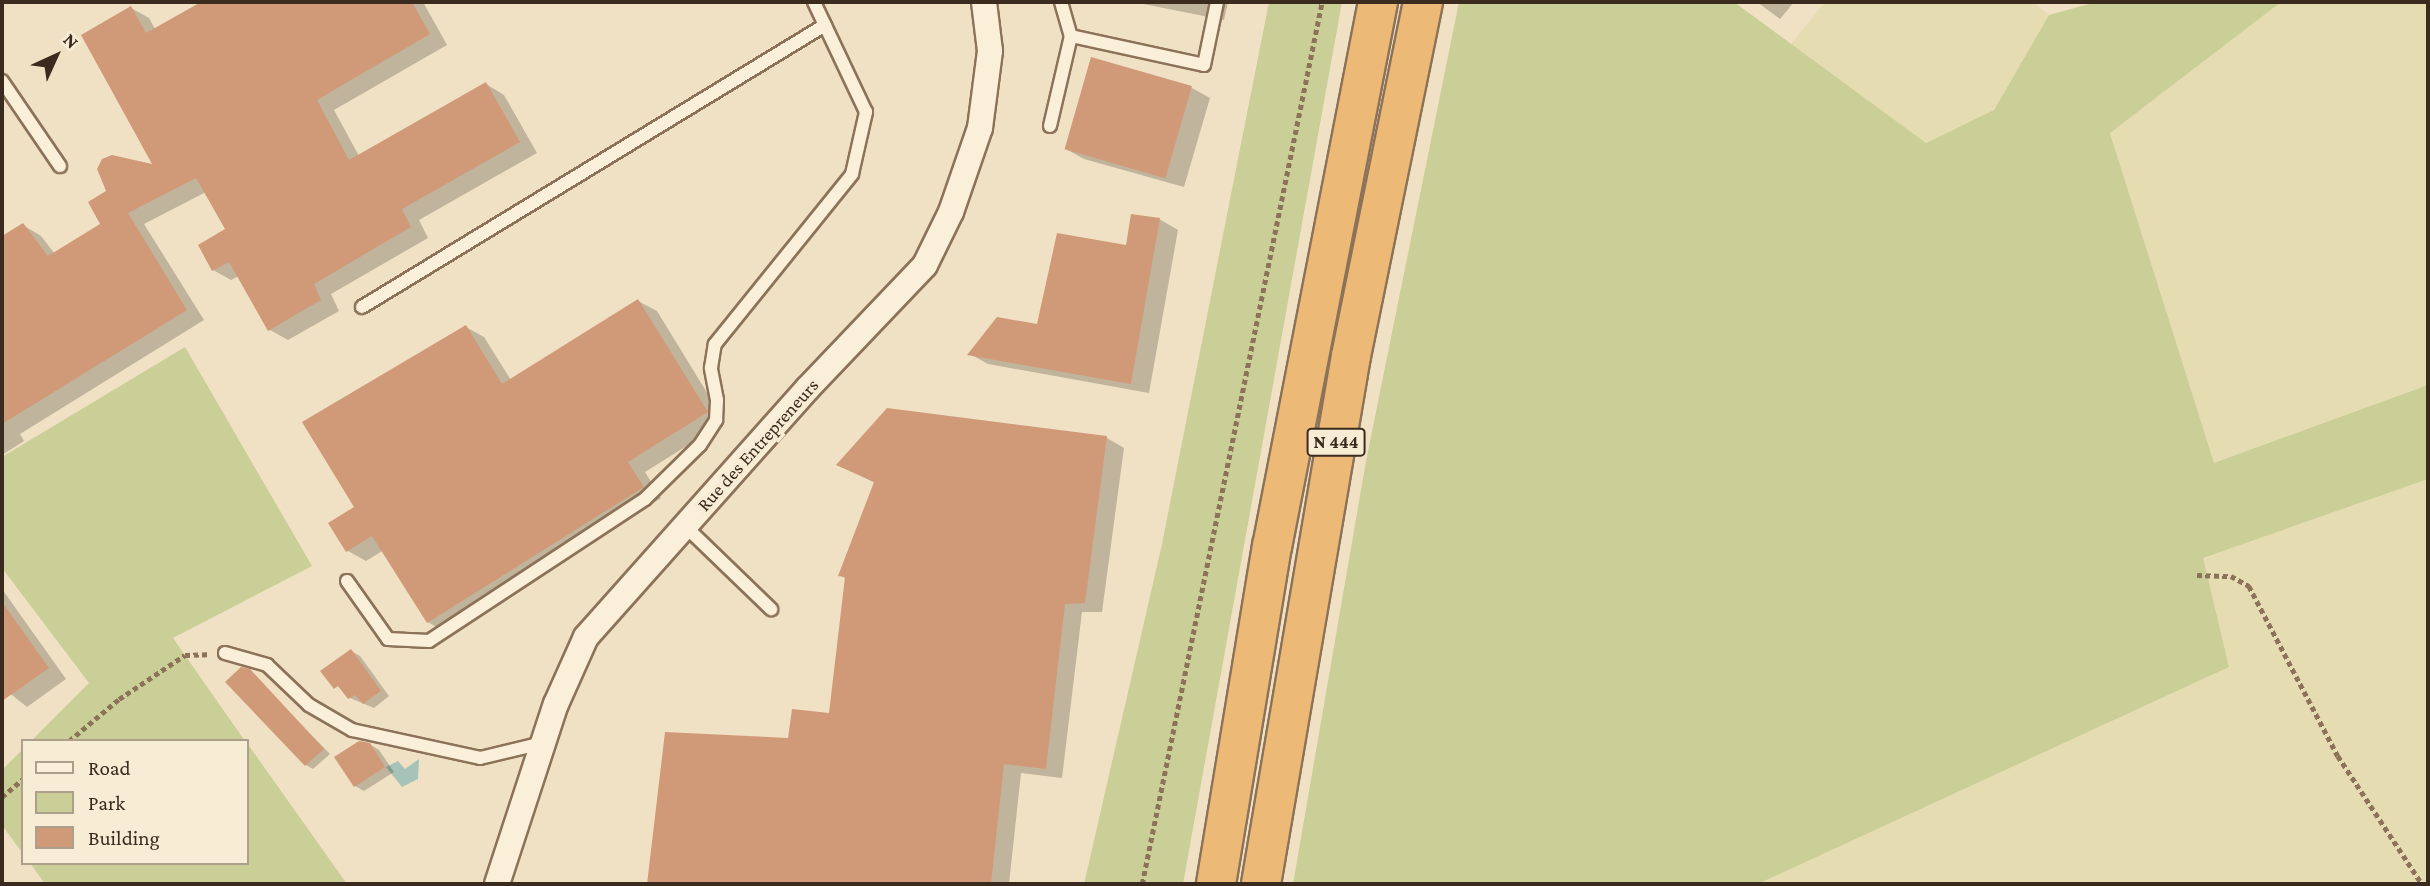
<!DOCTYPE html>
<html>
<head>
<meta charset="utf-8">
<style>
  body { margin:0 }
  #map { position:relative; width:2430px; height:886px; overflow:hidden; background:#f0e1c4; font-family:"Crimson Pro",serif }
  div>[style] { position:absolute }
  .farmland>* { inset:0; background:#e6dcb1 }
  .green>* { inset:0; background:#cacf97 }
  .water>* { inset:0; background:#a6c3b9 }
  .shadow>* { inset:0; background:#0003 }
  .building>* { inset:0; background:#d09a78; transform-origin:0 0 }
  .path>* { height:4.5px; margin-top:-2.25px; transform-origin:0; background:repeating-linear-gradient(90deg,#8c7259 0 5px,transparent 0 8.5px) }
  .roads { filter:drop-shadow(2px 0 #8c7259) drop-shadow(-2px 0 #8c7259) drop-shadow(0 2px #8c7259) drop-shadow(0 -2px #8c7259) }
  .service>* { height:12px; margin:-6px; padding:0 6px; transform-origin:6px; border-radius:6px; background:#faefd8 }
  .minor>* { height:24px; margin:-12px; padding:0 12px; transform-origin:12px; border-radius:12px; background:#faefd8 }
  .trunk>* { height:38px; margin:-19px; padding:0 19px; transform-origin:19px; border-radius:19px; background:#ecba76 }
  span { translate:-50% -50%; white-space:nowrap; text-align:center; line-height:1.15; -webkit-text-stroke:7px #f7ecd4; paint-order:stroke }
  .shield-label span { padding:2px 5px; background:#f7ecd4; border:2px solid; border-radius:5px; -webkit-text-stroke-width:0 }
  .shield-label { font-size:18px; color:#3b2b1e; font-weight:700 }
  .street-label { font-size:19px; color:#3b2b1e }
  .frame { position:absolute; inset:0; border:4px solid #3b2b1e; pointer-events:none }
  .legend { position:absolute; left:21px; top:739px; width:228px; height:126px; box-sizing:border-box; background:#f7ecd4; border:2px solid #ac9f8b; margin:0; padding:9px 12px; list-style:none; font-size:21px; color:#3b2b1e }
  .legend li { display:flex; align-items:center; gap:14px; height:35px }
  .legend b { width:35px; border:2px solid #ac9f8b }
  .north { position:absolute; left:21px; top:21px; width:70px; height:70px; -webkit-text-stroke:5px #f7ecd4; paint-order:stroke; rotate:45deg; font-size:19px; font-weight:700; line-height:28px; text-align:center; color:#3b2b1e }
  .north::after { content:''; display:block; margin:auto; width:24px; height:32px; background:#3b2b1e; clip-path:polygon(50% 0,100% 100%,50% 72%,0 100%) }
</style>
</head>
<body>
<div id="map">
  <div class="farmland">
    <div style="clip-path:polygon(1825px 2px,2033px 2px,2049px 15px,1994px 110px,1926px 143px,1791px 44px)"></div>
    <div style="clip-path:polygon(2281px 2px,2428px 2px,2428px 385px,2214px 464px,2110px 132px)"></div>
    <div style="clip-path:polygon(2428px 479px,2428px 884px,1758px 884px,2229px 667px,2202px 558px)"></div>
  </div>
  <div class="green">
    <div style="clip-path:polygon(1269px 2px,1342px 2px,1183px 884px,1084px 884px,1162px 544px)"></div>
    <div style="clip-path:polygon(1459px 2px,1734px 2px,1926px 143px,1994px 110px,2049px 15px,2096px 2px,2281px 2px,2110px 133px,2214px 463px,2428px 385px,2428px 479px,2203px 558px,2229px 667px,1758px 884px,1293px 884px,1366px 461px)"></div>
    <div style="clip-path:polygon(185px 347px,312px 566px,173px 638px,245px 741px,31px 741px,89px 683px,2px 568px,2px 457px)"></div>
    <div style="clip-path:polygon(247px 743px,347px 884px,45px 884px,30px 863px,247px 863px)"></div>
    <div style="clip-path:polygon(23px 749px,23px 854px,2px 825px,2px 770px)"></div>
  </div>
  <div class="water">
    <div style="clip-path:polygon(419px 759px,418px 779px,402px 787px,386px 767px,398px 761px,405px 769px)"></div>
  </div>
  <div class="shadow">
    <div style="clip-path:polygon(204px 2px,423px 2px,447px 45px,334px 110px,359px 156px,486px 84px,504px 95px,537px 153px,419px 220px,428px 238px,331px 294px,339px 311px,288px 340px,270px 330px,239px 276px,231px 280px,213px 270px,228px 230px,206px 192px,144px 224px,204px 320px,20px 434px,24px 441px,2px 455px,2px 238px,23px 225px,41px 236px,55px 254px,102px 225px,156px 167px,131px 8px,149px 18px,155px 29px)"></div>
    <div style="clip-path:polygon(1133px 2px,1228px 2px,1224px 20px)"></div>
    <div style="clip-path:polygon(1757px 2px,1794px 2px,1780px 19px)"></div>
    <div style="clip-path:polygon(1092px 59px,1192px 88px,1210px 98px,1184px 187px,1084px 159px,1066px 149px)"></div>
    <div style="clip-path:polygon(1159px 219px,1178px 230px,1149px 393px,988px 364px,970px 354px,1039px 326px)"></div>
    <div style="clip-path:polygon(638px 301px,657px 311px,725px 422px,645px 472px,661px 498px,446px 633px,428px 622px,384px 550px,366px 561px,348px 551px,357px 507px,466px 327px,484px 337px,511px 380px)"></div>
    <div style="clip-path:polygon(1107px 438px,1124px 448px,1102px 612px,1082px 612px,1062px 778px,1021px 773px,1009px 884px,649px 884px,666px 734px,790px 740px,831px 715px,846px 579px,840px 575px,875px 483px,838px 464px)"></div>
    <div style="clip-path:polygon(2px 589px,66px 679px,27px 707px,2px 687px)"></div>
    <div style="clip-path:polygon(351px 651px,360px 656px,389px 696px,374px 708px,350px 698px,323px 672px)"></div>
    <div style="clip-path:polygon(249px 671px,330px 754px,313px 769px,306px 765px)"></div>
    <div style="clip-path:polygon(369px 744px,379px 750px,394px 772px,364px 791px,355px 786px)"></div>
  </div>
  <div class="building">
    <div style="clip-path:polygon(201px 2px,412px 2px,430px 34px,317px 100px,349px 160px,486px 82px,520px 142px,402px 209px,411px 227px,314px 284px,321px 300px,268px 331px,229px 262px,212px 271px,198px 245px,225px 229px,196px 178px,128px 213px,187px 310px,2px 424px,2px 236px,23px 223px,48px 256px,100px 224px,88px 202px,106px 191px,97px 169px,102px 159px,112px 155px,152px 164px,81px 35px,131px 6px,146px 33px)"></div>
    <div style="left:1091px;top:57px;width:105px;height:96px;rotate:16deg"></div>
    <div style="clip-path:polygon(1131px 214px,1160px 218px,1131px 384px,967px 355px,997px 317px,1037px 324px,1057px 233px,1126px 245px)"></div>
    <div style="clip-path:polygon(638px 299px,708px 412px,628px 462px,644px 487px,427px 623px,372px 536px,346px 552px,328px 523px,354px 507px,302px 422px,466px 325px,502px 384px)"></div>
    <div style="clip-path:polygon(887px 408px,1107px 436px,1085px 603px,1065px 604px,1046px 769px,1004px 764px,991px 884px,647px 884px,665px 732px,788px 738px,792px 709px,829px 713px,845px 577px,838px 576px,874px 482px,836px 465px)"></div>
    <div style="clip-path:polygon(2px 602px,49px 668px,2px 701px)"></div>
    <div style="clip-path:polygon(351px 649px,381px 691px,363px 704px,355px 695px,348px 699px,338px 686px,334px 689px,320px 671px)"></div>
    <div style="clip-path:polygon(241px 667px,250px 669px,324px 749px,305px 766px,225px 682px)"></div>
    <div style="clip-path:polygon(359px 741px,370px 743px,385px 767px,354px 787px,334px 757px)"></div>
  </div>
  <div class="path">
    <div style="left:2197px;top:575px;width:34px;rotate:2deg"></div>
    <div style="left:2231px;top:576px;width:21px;rotate:29deg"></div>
    <div style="left:2249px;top:586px;width:192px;rotate:62.4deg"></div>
    <div style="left:2338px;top:756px;width:153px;rotate:56.7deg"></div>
    <div style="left:69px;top:741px;width:65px;rotate:-40deg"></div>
    <div style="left:119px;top:699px;width:79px;rotate:-33.7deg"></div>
    <div style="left:185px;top:655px;width:23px;rotate:-2deg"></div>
    <div style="left:2px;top:797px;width:28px;rotate:-41deg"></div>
    <div style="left:1142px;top:884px;width:900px;rotate:-78.47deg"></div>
  </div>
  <div class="roads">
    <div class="service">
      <div style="left:1061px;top:2px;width:35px;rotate:74deg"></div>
      <div style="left:1071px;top:36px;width:136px;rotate:12.3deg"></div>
      <div style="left:1204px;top:65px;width:64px;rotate:-78.3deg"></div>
      <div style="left:2px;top:81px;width:103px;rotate:55.7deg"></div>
      <div style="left:1050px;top:126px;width:92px;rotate:-76.9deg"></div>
      <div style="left:362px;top:307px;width:542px;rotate:-31.34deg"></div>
      <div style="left:685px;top:526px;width:120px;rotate:44deg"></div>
      <div style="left:347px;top:581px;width:71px;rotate:54.7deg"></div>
      <div style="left:388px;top:639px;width:41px;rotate:2.8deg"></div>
      <div style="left:429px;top:641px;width:258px;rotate:-33.3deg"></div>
      <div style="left:645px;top:499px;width:77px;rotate:-44.5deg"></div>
      <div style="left:700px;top:445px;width:30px;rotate:-57deg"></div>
      <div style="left:716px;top:420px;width:20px;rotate:-87deg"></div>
      <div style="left:717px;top:400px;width:33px;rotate:-101deg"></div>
      <div style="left:711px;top:368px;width:24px;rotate:-81deg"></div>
      <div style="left:715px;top:344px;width:218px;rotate:-51.1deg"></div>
      <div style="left:852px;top:174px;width:64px;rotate:-77.3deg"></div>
      <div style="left:866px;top:112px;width:122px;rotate:-115.3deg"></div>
      <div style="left:225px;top:653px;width:44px;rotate:15.9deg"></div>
      <div style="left:267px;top:665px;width:58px;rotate:43.6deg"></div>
      <div style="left:309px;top:705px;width:50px;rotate:30.2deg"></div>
      <div style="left:352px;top:730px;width:131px;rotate:12.3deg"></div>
      <div style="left:480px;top:758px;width:65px;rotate:-13.4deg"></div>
    </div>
    <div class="minor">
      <div style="left:497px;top:884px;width:189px;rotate:-71.9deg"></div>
      <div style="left:556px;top:704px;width:73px;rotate:-65.9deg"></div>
      <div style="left:586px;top:637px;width:332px;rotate:-48.3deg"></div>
      <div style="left:807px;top:389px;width:171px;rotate:-46.4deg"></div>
      <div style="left:925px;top:265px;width:59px;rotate:-63.9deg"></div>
      <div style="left:951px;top:212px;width:89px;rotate:-71deg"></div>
      <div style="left:980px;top:128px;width:78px;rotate:-82.6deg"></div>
      <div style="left:990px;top:51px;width:49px;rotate:-97deg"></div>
    </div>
    <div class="trunk">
      <div style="left:1216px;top:884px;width:342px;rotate:-80.6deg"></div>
      <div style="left:1272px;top:547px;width:555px;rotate:-78.99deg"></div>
      <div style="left:1261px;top:884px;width:536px;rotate:-80.33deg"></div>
      <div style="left:1351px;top:356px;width:361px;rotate:-78.5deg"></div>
    </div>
  </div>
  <div class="shield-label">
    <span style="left:1336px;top:442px">N 444</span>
  </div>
  <div class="street-label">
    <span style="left:758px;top:445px;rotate:-48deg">Rue des Entrepreneurs</span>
  </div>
  <div class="frame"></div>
  <ul class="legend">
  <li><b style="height:9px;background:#faefd8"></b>Road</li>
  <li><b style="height:19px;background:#cacf97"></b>Park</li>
  <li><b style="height:19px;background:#d09a78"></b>Building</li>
  </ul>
  <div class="north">N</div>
</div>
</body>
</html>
